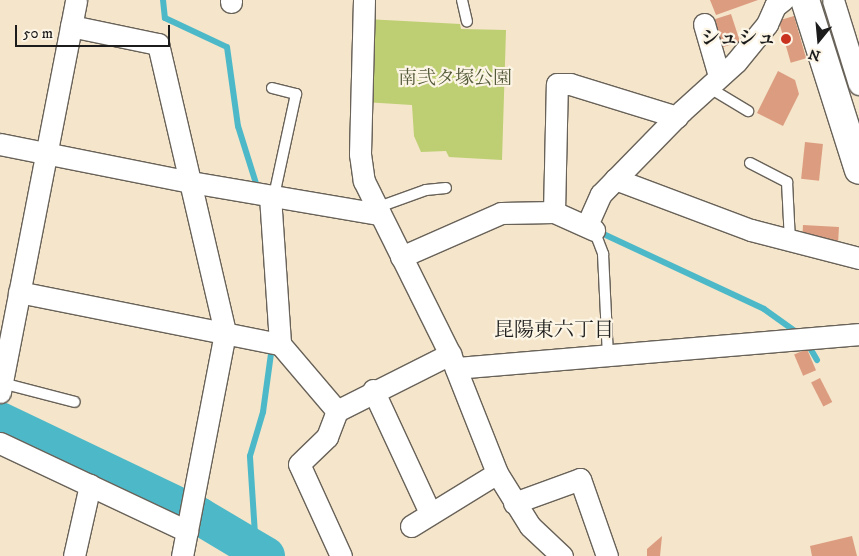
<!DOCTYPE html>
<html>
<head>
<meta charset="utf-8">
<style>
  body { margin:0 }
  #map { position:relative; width:859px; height:556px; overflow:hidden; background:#f5e5ca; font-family:"IM FELL DW Pica","Noto Serif JP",serif }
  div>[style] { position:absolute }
  .green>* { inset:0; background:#bdcf72 }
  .stream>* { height:6px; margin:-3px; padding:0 3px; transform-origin:3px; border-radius:3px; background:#4db9c8 }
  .river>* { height:38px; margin:-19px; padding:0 19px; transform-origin:19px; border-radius:19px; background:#4db9c8 }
  .building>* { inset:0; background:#dc9c80; transform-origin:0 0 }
  .roads { filter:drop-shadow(1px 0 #686259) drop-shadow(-1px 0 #686259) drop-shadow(0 1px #686259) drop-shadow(0 -1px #686259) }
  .lane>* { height:10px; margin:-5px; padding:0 5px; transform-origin:5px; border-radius:5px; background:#fff }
  .street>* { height:21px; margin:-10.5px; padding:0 10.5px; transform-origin:10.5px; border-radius:10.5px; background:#fff }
  .secondary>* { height:28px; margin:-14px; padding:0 14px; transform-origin:14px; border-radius:14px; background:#fff }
  .dots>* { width:14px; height:14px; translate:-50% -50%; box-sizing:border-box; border:2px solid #fcf5e5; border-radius:50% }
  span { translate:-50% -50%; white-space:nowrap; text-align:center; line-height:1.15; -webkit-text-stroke:4.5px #fcf5e5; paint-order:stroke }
  .poi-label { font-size:19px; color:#1c1c1c; font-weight:700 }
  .right { translate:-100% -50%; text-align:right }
  .park-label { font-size:19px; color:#545b3a }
  .neighbourhood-label { font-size:20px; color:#1c1c1c }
  .north { position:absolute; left:794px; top:15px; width:50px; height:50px; -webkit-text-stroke:4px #fcf5e5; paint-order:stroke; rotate:197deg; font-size:14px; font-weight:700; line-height:20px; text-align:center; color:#1c1c1c }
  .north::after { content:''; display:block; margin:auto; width:18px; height:22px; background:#1c1c1c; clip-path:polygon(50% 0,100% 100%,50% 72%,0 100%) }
  .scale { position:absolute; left:15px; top:25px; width:155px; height:22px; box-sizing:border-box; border:2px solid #1c1c1c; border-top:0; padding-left:6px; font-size:15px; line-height:18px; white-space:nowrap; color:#1c1c1c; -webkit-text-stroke:4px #fcf5e5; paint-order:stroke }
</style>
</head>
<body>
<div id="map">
  <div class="green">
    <div style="clip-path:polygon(366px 19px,460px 24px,461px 29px,506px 30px,502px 160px,449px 157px,446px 151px,421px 152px,414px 136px,412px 105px,364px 102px)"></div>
  </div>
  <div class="stream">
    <div style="left:163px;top:0;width:18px;rotate:84deg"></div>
    <div style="left:165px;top:18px;width:68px;rotate:25.1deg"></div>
    <div style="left:227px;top:47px;width:80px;rotate:82.1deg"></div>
    <div style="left:238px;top:126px;width:67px;rotate:72.6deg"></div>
    <div style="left:597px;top:231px;width:184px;rotate:25deg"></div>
    <div style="left:764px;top:309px;width:43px;rotate:35.5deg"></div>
    <div style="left:806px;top:341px;width:22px;rotate:60deg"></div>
    <div style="left:256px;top:550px;width:94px;rotate:-93.7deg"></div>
    <div style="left:250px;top:456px;width:46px;rotate:-73.5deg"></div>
    <div style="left:263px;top:412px;width:67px;rotate:-82.2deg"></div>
  </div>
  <div class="river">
    <div style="left:0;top:421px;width:221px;rotate:25.5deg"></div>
    <div style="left:199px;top:516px;width:78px;rotate:30.8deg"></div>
  </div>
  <div class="building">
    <div style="clip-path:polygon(710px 0,758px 0,716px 15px)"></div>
    <div style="left:731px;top:14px;width:29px;height:19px;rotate:72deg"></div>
    <div style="left:794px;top:16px;width:44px;height:16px;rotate:74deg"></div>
    <div style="clip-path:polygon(778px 71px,795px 80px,799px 94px,783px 126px,757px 113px)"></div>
    <div style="left:805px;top:142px;width:18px;height:37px;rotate:6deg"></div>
    <div style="left:803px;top:225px;width:36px;height:14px;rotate:3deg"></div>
    <div style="left:807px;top:349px;width:23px;height:14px;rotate:67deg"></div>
    <div style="left:820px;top:378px;width:27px;height:10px;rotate:63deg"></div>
    <div style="clip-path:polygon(662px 536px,660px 556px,647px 556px,647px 549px)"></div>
    <div style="clip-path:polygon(852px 536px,857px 556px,812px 556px,810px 546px)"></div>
  </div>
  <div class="roads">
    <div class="lane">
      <div style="left:462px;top:0;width:22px;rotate:77deg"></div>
      <div style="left:708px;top:87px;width:47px;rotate:31deg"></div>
      <div style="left:272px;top:88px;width:25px;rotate:14deg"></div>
      <div style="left:296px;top:94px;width:104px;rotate:102.2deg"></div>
      <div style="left:750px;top:163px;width:42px;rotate:27.2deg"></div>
      <div style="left:787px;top:182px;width:59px;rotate:87.1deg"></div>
      <div style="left:376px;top:208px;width:53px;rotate:-19.8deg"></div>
      <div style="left:426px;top:190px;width:20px;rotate:-6deg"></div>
      <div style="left:594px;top:230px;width:26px;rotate:69deg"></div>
      <div style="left:603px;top:254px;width:102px;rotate:87.2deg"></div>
      <div style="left:2px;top:383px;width:75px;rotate:14.6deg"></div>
    </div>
    <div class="street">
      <div style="left:364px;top:0;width:154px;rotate:91.5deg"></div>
      <div style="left:360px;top:154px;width:27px;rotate:82deg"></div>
      <div style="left:364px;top:181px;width:193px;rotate:63.6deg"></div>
      <div style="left:450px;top:354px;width:128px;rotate:68.4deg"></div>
      <div style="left:497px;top:473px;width:62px;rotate:58.1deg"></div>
      <div style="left:530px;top:526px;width:44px;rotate:43.2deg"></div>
      <div style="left:833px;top:0;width:88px;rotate:72.8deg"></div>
      <div style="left:231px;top:2px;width:2px;rotate:-90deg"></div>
      <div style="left:704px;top:24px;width:54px;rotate:73.9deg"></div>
      <div style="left:71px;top:26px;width:89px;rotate:11.7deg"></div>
      <div style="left:158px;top:44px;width:297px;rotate:76.9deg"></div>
      <div style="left:225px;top:333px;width:227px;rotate:100.9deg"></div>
      <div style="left:0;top:144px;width:195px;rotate:11.3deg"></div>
      <div style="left:191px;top:182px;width:191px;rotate:9.7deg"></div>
      <div style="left:615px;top:179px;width:145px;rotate:20.6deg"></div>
      <div style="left:751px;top:230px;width:112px;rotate:14.5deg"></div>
      <div style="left:270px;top:196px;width:148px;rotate:86.1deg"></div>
      <div style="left:554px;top:212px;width:128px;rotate:-88.7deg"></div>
      <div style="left:557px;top:84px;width:13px"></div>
      <div style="left:570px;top:84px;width:112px;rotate:17.1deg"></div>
      <div style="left:587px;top:225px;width:34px;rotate:-66deg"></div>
      <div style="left:601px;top:194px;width:116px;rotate:-45.7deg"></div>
      <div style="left:682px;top:111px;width:73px;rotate:-42.2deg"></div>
      <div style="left:736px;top:62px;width:49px;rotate:-50.8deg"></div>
      <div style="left:767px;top:24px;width:20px;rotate:-66deg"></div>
      <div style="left:775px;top:6px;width:10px;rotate:-37deg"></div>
      <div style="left:401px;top:257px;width:109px;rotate:-23.7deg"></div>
      <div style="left:501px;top:213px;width:53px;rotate:-1.1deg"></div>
      <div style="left:554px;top:212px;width:44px;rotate:24.2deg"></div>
      <div style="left:19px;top:292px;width:266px;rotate:11.3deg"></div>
      <div style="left:280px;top:344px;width:88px;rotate:49.6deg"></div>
      <div style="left:456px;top:368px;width:404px;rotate:-4.8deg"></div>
      <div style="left:373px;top:390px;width:136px;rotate:65.1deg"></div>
      <div style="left:0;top:392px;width:399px;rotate:-79deg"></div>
      <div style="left:0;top:443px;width:207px;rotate:25.2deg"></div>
      <div style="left:514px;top:503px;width:70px;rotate:-20deg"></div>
      <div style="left:580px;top:479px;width:82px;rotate:70.7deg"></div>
      <div style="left:411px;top:526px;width:101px;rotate:-31.6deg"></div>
      <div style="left:74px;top:556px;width:73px;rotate:-77.3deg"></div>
      <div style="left:341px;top:556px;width:101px;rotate:-114.5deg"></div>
      <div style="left:299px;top:464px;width:39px;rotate:-44deg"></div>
      <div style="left:327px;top:437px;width:28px;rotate:-69deg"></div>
      <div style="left:337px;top:411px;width:127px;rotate:-26.8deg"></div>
    </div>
    <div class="secondary">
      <div style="left:805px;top:0;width:178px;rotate:72.4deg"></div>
    </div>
  </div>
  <div class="dots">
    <div style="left:786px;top:39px;background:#c8321e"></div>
  </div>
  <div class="poi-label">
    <span class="right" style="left:776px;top:39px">シュシュ</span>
  </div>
  <div class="park-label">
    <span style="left:455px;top:79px">南弐タ塚公園</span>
  </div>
  <div class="neighbourhood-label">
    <span style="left:554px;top:330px">昆陽東六丁目</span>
  </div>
  <div class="north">N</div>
  <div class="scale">50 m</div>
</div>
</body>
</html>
